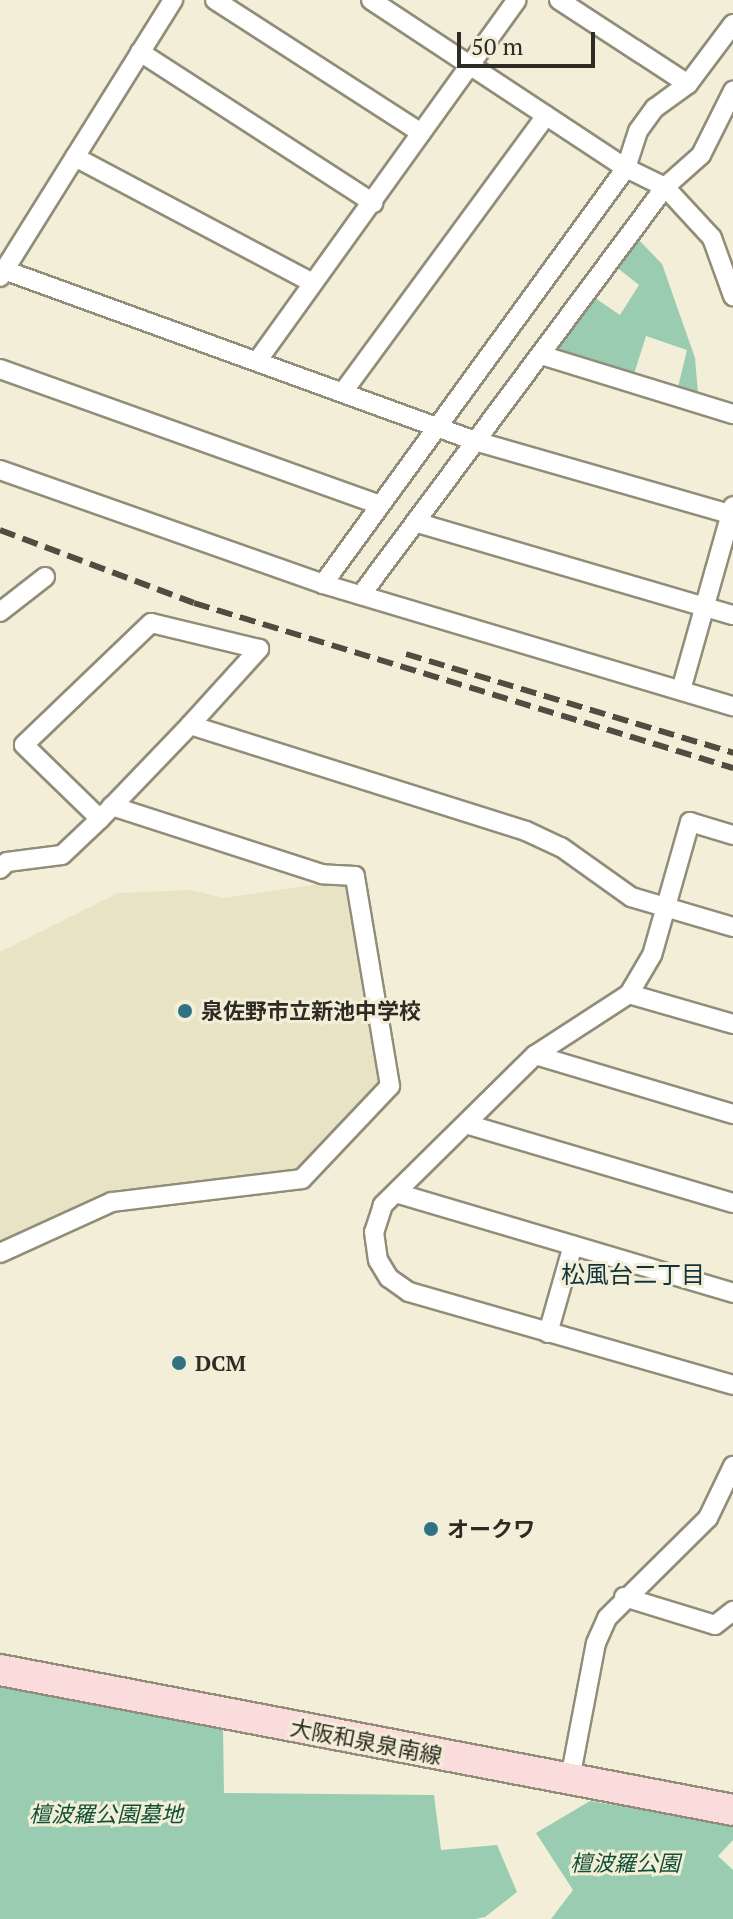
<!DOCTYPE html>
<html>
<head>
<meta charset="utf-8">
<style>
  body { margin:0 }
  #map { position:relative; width:733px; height:1919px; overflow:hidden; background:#f2eed7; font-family:"PT Serif","Noto Sans JP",serif }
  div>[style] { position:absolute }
  .built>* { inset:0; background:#e9e3c5 }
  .green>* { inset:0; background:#99ccb1 }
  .roads { filter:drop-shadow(2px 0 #918d79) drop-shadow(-2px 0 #918d79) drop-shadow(0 2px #918d79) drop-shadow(0 -2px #918d79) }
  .street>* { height:18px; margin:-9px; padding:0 9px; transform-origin:9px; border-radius:9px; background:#fff }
  .primary>* { height:30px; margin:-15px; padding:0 15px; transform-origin:15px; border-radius:15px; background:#fadcdd }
  .rail>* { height:6px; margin-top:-3px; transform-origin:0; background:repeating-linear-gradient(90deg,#4f4d42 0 16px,transparent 0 24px) }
  .dots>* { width:22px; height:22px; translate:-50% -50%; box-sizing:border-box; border:4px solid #f2eed7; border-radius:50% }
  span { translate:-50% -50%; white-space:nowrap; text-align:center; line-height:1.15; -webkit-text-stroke:6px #f2eed7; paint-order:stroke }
  .poi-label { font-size:22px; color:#2d2b23; font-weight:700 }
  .left { translate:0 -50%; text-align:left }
  .street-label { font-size:22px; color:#2d2b23 }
  .park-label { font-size:22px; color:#0e5036; font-style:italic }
  .neighbourhood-label { font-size:24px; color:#13333c }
  .scale { position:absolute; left:457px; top:32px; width:138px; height:36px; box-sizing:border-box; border:4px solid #2d2b23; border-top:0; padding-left:10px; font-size:24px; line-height:28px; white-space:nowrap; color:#2d2b23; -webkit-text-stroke:6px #f2eed7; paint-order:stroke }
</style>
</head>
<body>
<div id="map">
  <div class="built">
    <div style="clip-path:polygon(347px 880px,382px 1083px,301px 1174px,109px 1195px,0 1245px,0 952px,118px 893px,191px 890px,224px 898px)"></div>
  </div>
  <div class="green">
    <div style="clip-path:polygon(637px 238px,662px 264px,695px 358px,698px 394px,678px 387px,687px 350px,646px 336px,634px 374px,559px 353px,556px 346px,592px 296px,620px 315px,639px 285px,615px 266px)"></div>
    <div style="clip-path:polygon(0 1687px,223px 1729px,224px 1793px,434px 1795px,441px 1850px,497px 1845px,517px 1892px,485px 1917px,475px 1919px,0 1919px)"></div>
    <div style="clip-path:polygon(590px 1801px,733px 1825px,733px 1840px,718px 1856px,733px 1870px,733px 1919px,551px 1919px,573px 1890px,536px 1833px)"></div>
  </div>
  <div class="roads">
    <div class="street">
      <div style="left:215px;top:0;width:245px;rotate:32.8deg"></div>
      <div style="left:371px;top:0;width:305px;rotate:33.4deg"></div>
      <div style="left:626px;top:168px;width:43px;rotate:26deg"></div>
      <div style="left:665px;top:187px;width:69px;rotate:47.3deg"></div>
      <div style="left:712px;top:238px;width:62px;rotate:70.1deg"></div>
      <div style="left:559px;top:0;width:154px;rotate:33.1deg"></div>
      <div style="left:140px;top:52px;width:278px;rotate:32.9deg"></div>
      <div style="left:75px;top:157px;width:269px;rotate:27.9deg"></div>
      <div style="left:4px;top:270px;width:501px;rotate:19.95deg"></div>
      <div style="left:475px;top:441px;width:268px;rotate:16deg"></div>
      <div style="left:0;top:277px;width:327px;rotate:-58deg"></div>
      <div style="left:541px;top:355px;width:201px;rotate:17.1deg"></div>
      <div style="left:258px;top:360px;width:443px;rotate:-54.3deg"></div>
      <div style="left:0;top:369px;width:400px;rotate:19.7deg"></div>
      <div style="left:343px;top:392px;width:343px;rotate:-53.7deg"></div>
      <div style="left:0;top:470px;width:343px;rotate:19.4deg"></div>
      <div style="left:323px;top:584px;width:428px;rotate:16.6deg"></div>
      <div style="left:418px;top:523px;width:328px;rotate:16.3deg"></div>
      <div style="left:323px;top:584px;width:515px;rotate:-53.93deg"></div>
      <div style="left:626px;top:168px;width:39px;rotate:-72deg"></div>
      <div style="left:638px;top:131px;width:29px;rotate:-54deg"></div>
      <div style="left:655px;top:108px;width:41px;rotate:-36deg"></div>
      <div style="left:688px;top:84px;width:75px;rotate:-53.1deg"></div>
      <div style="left:361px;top:595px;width:509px;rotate:-53.31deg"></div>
      <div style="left:665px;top:187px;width:48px;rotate:-41.6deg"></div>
      <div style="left:701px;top:155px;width:72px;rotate:-63.4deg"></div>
      <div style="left:0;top:612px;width:57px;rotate:-37.9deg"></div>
      <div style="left:681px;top:690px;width:191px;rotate:-74.2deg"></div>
      <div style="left:190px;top:725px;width:352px;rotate:17.5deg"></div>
      <div style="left:526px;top:831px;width:38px;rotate:25deg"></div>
      <div style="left:561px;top:847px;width:86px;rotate:35.5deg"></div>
      <div style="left:631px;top:897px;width:106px;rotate:16.4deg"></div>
      <div style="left:733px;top:835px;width:45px;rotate:-163.2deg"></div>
      <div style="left:690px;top:822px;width:138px;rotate:105.9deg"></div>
      <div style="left:652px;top:955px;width:45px;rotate:120.5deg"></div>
      <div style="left:629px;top:994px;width:112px;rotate:147deg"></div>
      <div style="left:535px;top:1055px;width:214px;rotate:135.4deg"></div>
      <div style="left:383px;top:1205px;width:28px;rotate:108deg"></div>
      <div style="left:374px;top:1232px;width:28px;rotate:82deg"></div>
      <div style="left:378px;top:1260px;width:21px;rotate:59deg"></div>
      <div style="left:389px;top:1278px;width:24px;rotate:35deg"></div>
      <div style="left:409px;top:1292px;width:337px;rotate:16deg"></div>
      <div style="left:0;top:869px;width:10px;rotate:-45deg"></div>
      <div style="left:7px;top:862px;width:55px;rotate:-7.3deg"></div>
      <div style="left:62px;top:855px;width:52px;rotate:-43.5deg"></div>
      <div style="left:100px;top:819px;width:130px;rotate:-46.2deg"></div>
      <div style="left:190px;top:725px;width:103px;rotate:-47.8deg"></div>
      <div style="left:259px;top:649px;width:111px;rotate:-166.5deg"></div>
      <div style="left:151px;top:623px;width:176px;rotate:136.2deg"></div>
      <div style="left:24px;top:745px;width:106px;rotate:44.2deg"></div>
      <div style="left:629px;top:994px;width:108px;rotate:16.1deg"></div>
      <div style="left:535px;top:1055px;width:207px;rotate:16.6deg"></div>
      <div style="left:466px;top:1124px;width:278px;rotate:16.5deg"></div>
      <div style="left:396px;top:1193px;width:352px;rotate:16.5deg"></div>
      <div style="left:0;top:1253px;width:123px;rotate:-24.5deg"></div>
      <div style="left:112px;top:1202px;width:191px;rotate:-6.9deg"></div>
      <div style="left:302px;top:1179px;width:128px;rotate:-46.6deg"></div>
      <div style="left:390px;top:1086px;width:213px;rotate:-99.5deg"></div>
      <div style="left:355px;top:876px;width:33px;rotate:-177deg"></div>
      <div style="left:322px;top:874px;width:221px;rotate:-162.1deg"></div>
      <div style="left:548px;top:1333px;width:91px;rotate:-74.1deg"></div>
      <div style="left:624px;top:1597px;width:95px;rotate:17.1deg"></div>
      <div style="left:715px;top:1625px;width:23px;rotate:-38deg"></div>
      <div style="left:570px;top:1779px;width:138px;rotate:-79.2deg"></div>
      <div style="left:596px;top:1643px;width:27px;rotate:-66deg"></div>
      <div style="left:607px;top:1618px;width:142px;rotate:-44.7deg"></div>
      <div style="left:708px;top:1518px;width:58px;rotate:-64.3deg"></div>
    </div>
    <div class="primary">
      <div style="left:0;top:1670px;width:746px;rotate:10.81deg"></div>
    </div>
  </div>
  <div class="rail">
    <div style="left:0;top:530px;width:207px;rotate:20.6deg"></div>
    <div style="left:194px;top:603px;width:564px;rotate:17.02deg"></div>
    <div style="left:406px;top:654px;width:342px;rotate:16.8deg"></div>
  </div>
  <div class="dots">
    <div style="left:185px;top:1011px;background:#2f7283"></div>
    <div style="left:179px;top:1363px;background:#2f7283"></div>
    <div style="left:431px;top:1529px;background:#2f7283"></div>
  </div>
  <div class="poi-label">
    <span class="left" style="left:201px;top:1011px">泉佐野市立新池中学校</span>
    <span class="left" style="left:195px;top:1363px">DCM</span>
    <span class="left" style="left:447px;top:1529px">オークワ</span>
  </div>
  <div class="street-label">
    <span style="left:366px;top:1741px;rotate:11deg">大阪和泉泉南線</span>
  </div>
  <div class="park-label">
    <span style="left:106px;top:1814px">檀波羅公園墓地</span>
    <span style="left:625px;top:1863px">檀波羅公園</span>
  </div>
  <div class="neighbourhood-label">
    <span style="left:633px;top:1275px">松風台二丁目</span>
  </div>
  <div class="scale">50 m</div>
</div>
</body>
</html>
